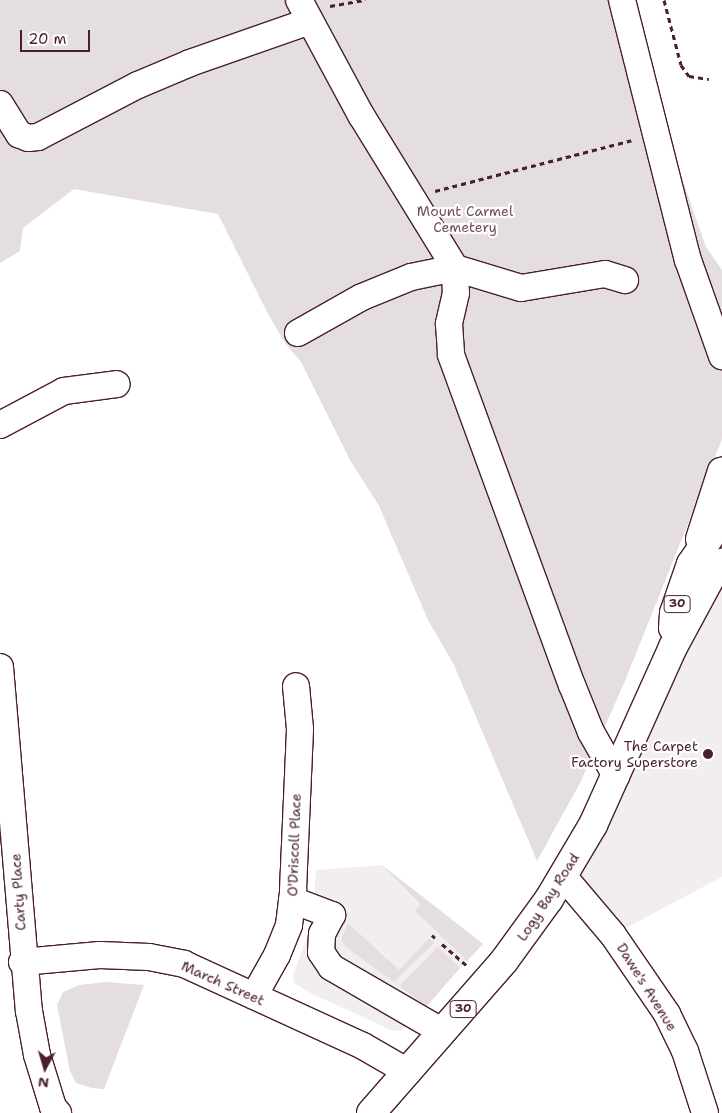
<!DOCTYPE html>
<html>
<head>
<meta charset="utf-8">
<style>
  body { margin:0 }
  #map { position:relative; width:722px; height:1113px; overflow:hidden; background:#fff; font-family:"Shantell Sans",sans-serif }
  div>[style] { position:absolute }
  .built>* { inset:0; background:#f2eeef }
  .green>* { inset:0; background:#e5dee0 }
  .path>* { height:3px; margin-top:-1.5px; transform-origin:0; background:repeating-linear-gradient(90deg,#4a1f2b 0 5px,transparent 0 9px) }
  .roads { filter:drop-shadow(1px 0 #4a1f2b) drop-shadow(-1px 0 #4a1f2b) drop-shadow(0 1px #4a1f2b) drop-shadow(0 -1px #4a1f2b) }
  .minor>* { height:26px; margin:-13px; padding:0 13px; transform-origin:13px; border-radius:13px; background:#fff }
  .major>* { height:28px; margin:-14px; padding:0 14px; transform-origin:14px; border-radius:14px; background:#fff }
  .dots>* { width:14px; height:14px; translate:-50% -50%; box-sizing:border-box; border:2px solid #fff; border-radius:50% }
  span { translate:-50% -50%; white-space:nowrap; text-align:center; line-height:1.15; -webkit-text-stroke:4.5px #fff; paint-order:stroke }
  .shield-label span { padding:1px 4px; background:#fff; border:1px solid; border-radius:4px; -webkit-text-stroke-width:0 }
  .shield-label { font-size:12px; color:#4a1f2b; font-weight:700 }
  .park-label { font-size:14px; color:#714f58 }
  .poi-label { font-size:14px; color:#4a1f2b }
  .right { translate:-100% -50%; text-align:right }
  .street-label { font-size:14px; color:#4a1f2b }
  .north { position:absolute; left:20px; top:1043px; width:50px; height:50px; -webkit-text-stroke:4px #fff; paint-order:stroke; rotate:186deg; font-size:14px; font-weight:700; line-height:20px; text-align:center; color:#4a1f2b }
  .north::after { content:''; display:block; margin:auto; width:18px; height:22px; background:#4a1f2b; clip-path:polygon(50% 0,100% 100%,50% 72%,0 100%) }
  .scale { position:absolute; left:20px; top:30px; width:70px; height:22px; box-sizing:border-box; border:2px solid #4a1f2b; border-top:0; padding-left:6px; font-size:15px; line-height:18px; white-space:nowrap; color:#4a1f2b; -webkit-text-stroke:4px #fff; paint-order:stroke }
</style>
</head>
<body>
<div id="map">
  <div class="built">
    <div style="clip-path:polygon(722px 519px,722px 877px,613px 935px,563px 876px)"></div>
    <div style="clip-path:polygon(382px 865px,483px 944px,402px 1030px,393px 1031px,306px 991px,294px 983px,293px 975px,312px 924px,316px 870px)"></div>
  </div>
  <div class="green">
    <div style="clip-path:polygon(0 0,635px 0,674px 155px,706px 247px,722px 270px,722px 439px,625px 681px,580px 783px,537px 861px,454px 665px,428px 620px,379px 506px,350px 460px,301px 362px,285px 343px,268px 314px,218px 214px,74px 189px,23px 228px,20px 251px,0 263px)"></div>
    <div style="clip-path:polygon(382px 865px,483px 944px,467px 961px,415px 911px,420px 904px)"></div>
    <div style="clip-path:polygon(348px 923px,399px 970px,429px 938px,434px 943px,394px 982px,346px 947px,341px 940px)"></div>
    <div style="clip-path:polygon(438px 947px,460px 968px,427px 1006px,399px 986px)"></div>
    <div style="clip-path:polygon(106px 982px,144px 985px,104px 1089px,92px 1088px,76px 1083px,70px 1071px,57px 1005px,63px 992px,79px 985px)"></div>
  </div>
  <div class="path">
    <div style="left:664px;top:0;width:67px;rotate:75.3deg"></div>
    <div style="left:681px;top:65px;width:14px;rotate:54deg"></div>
    <div style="left:689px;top:76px;width:20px;rotate:9deg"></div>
    <div style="left:330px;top:6px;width:36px;rotate:-10deg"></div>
    <div style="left:435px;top:191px;width:203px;rotate:-14.5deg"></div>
    <div style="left:432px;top:935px;width:4px;rotate:45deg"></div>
    <div style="left:442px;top:944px;width:33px;rotate:41deg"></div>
  </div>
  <div class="roads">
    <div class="minor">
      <div style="left:299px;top:0;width:131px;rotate:61.7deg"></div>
      <div style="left:361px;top:115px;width:180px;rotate:58.4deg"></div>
      <div style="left:455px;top:268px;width:25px;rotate:88deg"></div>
      <div style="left:456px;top:293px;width:32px;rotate:103deg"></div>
      <div style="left:449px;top:324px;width:31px;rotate:86deg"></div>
      <div style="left:451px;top:355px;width:351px;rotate:69.9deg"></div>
      <div style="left:572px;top:685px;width:51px;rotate:68deg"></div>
      <div style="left:591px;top:732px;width:51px;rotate:60.4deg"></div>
      <div style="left:622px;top:0;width:268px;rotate:75.8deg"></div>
      <div style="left:688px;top:260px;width:102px;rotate:70.5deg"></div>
      <div style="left:0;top:104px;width:36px;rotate:58deg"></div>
      <div style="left:19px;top:134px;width:10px;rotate:24deg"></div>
      <div style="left:28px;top:138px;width:10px;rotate:-6deg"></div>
      <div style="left:38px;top:137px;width:113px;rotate:-27.5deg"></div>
      <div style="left:138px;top:85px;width:56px;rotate:-22.9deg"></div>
      <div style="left:190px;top:63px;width:127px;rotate:-19.3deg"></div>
      <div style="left:298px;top:333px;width:73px;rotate:-29.4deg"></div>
      <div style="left:362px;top:297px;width:53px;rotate:-22.2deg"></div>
      <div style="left:411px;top:277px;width:45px;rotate:-11.6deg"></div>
      <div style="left:455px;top:268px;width:69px;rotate:16.9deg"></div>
      <div style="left:521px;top:288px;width:85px;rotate:-9.5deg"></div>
      <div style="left:605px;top:274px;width:21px;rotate:17deg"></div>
      <div style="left:0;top:425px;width:72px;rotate:-28deg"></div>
      <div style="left:64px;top:391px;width:53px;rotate:-7.5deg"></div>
      <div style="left:0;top:667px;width:345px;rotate:85.2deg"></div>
      <div style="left:29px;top:1011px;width:45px;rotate:79.7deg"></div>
      <div style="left:37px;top:1055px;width:54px;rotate:72.9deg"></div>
      <div style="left:53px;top:1107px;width:8px;rotate:50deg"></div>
      <div style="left:563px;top:876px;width:77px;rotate:49.7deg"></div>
      <div style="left:613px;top:935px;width:96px;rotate:55.6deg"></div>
      <div style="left:667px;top:1014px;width:41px;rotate:64.1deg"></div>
      <div style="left:685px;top:1051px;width:65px;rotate:72.1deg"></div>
      <div style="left:292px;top:900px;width:43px;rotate:20.6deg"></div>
      <div style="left:332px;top:915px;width:21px;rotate:118deg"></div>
      <div style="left:322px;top:934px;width:18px;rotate:93deg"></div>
      <div style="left:321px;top:952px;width:18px;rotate:56deg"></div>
      <div style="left:331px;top:967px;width:129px;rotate:30.1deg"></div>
      <div style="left:22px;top:962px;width:78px;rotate:-5.1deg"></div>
      <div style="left:100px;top:955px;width:49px;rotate:2.3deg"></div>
      <div style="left:149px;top:957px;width:36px;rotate:11deg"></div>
      <div style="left:184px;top:964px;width:197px;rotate:24.6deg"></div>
      <div style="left:363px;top:1046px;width:52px;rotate:30deg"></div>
      <div style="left:254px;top:996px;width:47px;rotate:-60.7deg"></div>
      <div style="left:277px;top:955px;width:32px;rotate:-68deg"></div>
      <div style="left:289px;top:925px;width:35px;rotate:-83deg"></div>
      <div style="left:293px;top:890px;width:161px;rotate:-87.5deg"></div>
      <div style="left:300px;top:729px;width:43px;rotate:-95.3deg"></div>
    </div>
    <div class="major">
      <div style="left:700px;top:539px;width:71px;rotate:-72.1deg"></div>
      <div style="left:673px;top:628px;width:15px;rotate:-86deg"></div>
      <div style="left:674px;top:613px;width:52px;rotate:-70.9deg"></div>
      <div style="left:691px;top:564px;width:55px;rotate:-55.4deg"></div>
      <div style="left:371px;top:1113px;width:202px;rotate:-48.8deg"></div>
      <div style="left:504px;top:961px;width:77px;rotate:-54deg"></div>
      <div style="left:549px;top:899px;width:86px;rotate:-59.3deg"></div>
      <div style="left:593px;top:825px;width:195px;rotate:-65.8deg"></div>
      <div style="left:673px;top:647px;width:82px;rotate:-61.6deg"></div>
      <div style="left:712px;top:575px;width:16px;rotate:-50deg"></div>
    </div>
  </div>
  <div class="dots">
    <div style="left:708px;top:754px;background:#4a1f2b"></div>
  </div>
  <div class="shield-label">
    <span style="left:677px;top:604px">30</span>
    <span style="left:463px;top:1009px">30</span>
  </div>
  <div class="park-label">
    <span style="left:465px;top:219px">Mount Carmel<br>Cemetery</span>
  </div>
  <div class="poi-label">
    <span class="right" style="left:698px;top:754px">The Carpet<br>Factory Superstore</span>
  </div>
  <div class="street-label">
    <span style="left:294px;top:845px;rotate:-88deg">O'Driscoll Place</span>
    <span style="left:18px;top:892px;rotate:-94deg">Carty Place</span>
    <span style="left:548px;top:897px;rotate:-57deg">Logy Bay Road</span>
    <span style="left:223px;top:983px;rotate:24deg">March Street</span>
    <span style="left:647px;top:987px;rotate:58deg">Dawe's Avenue</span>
  </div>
  <div class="north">N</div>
  <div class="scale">20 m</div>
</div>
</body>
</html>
